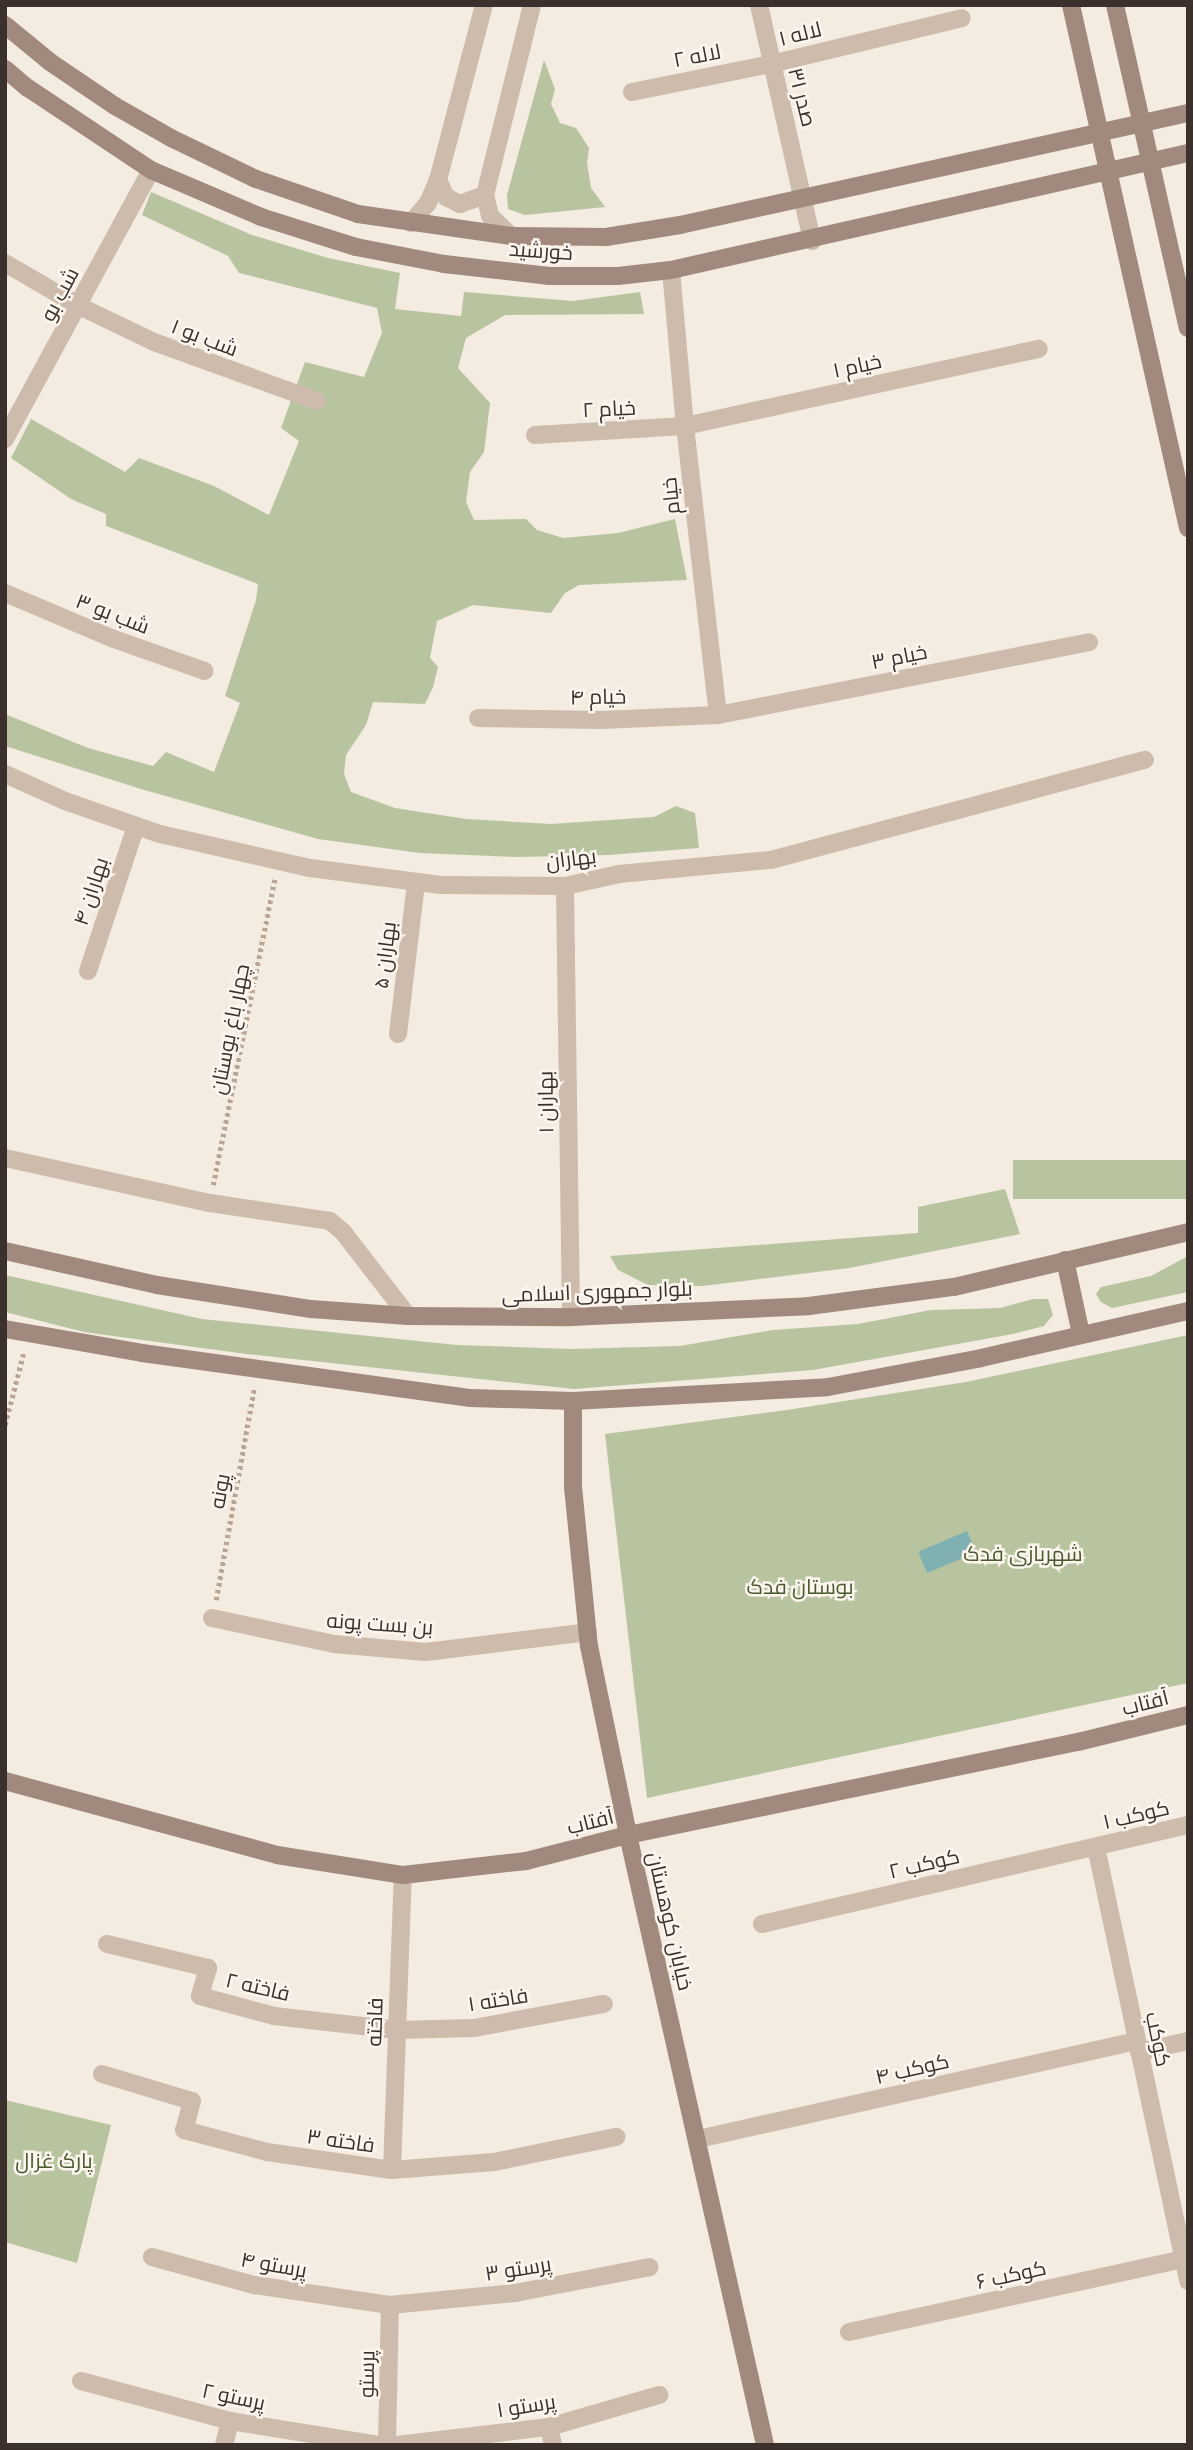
<!DOCTYPE html>
<html>
<head>
<meta charset="utf-8">
<style>
  body { margin:0 }
  #map { position:relative; width:1193px; height:2450px; overflow:hidden; background:#f4ebe1; font-family:"Golos Text",Cairo,sans-serif }
  div>[style] { position:absolute }
  .green>* { inset:0; background:#b8c4a0; transform-origin:0 0 }
  .water>* { inset:0; background:#7fb0b2; transform-origin:0 0 }
  .path>* { height:4.5px; margin-top:-2.25px; transform-origin:0; background:repeating-linear-gradient(90deg,#b9a596 0 3.5px,transparent 0 7px) }
  .street>* { height:18px; margin:-9px; padding:0 9px; transform-origin:9px; border-radius:9px; background:#cdbbac }
  .secondary>* { height:18px; margin:-9px; padding:0 9px; transform-origin:9px; border-radius:9px; background:#a18a7d }
  span { translate:-50% -50%; white-space:nowrap; text-align:center; line-height:1.15; -webkit-text-stroke:5px #fbf5ee; paint-order:stroke }
  .street-label { font-size:21px; color:#3b302b }
  .park-label { font-size:21px; color:#4a5a2e }
  .frame { position:absolute; inset:0; border:7px solid #3b302b; pointer-events:none }
</style>
</head>
<body>
<div id="map">
  <div class="green">
    <div style="clip-path:polygon(544px 60px,555px 89px,551px 104px,560px 123px,576px 128px,589px 148px,587px 163px,591px 188px,605px 207px,525px 215px,508px 209px,507px 195px)"></div>
    <div style="clip-path:polygon(151px 192px,252px 235px,328px 258px,400px 273px,395px 309px,461px 316px,464px 292px,573px 301px,640px 292px,644px 314px,505px 315px,466px 338px,458px 368px,490px 403px,484px 452px,470px 472px,466px 502px,474px 520px,526px 519px,537px 530px,563px 538px,618px 533px,675px 519px,687px 580px,579px 585px,565px 593px,551px 613px,473px 605px,437px 621px,430px 658px,438px 667px,433px 687px,425px 704px,373px 702px,366px 725px,346px 755px,344px 774px,351px 792px,395px 808px,466px 819px,551px 824px,654px 817px,676px 806px,695px 813px,699px 848px,608px 855px,516px 857px,420px 853px,318px 839px,141px 789px,5px 746px,5px 714px,88px 748px,153px 766px,166px 752px,214px 772px,240px 703px,225px 696px,256px 600px,258px 584px,106px 526px,106px 514px,71px 499px,11px 458px,31px 419px,125px 472px,139px 458px,214px 486px,269px 515px,299px 441px,281px 428px,305px 362px,364px 377px,382px 333px,377px 308px,239px 273px,228px 256px,142px 215px)"></div>
    <div style="left:1188px;top:1160px;width:39px;height:175px;rotate:90deg"></div>
    <div style="clip-path:polygon(1005px 1189px,1020px 1234px,849px 1268px,703px 1286px,648px 1285px,618px 1270px,610px 1256px,918px 1233px,918px 1207px)"></div>
    <div style="clip-path:polygon(1188px 1256px,1188px 1292px,1112px 1308px,1101px 1302px,1096px 1294px,1101px 1287px,1151px 1276px)"></div>
    <div style="clip-path:polygon(5px 1275px,202px 1319px,457px 1345px,571px 1349px,680px 1346px,773px 1330px,858px 1324px,931px 1310px,1000px 1308px,1033px 1299px,1048px 1299px,1053px 1315px,1044px 1326px,1013px 1334px,813px 1370px,574px 1389px,246px 1354px,84px 1332px,5px 1312px)"></div>
    <div style="clip-path:polygon(1188px 1335px,1188px 1683px,647px 1798px,605px 1434px,787px 1410px,966px 1382px)"></div>
    <div style="clip-path:polygon(5px 2100px,111px 2125px,77px 2263px,5px 2242px)"></div>
  </div>
  <div class="water">
    <div style="left:967px;top:1531px;width:23px;height:53px;rotate:67deg"></div>
  </div>
  <div class="path">
    <div style="left:213px;top:1185px;width:313px;rotate:-78.6deg"></div>
    <div style="left:5px;top:1425px;width:76px;rotate:-75.6deg"></div>
    <div style="left:216px;top:1600px;width:215px;rotate:-79.8deg"></div>
  </div>
  <div class="street">
    <div style="left:759px;top:5px;width:242px;rotate:77.3deg"></div>
    <div style="left:632px;top:92px;width:142px;rotate:-11.4deg"></div>
    <div style="left:771px;top:64px;width:196px;rotate:-13.5deg"></div>
    <div style="left:438px;top:180px;width:19px;rotate:65deg"></div>
    <div style="left:446px;top:197px;width:16px;rotate:27deg"></div>
    <div style="left:460px;top:204px;width:27px;rotate:-20deg"></div>
    <div style="left:411px;top:223px;width:26px;rotate:-50deg"></div>
    <div style="left:428px;top:203px;width:25px;rotate:-67deg"></div>
    <div style="left:438px;top:180px;width:181px;rotate:-75.3deg"></div>
    <div style="left:511px;top:236px;width:29px;rotate:-136deg"></div>
    <div style="left:490px;top:216px;width:22px;rotate:-103deg"></div>
    <div style="left:485px;top:195px;width:196px;rotate:-76.1deg"></div>
    <div style="left:5px;top:263px;width:86px;rotate:30.2deg"></div>
    <div style="left:79px;top:306px;width:83px;rotate:25.6deg"></div>
    <div style="left:154px;top:342px;width:173px;rotate:19.9deg"></div>
    <div style="left:671px;top:270px;width:157px;rotate:84.9deg"></div>
    <div style="left:685px;top:426px;width:291px;rotate:83.5deg"></div>
    <div style="left:535px;top:435px;width:150px;rotate:-3.4deg"></div>
    <div style="left:685px;top:426px;width:362px;rotate:-12.3deg"></div>
    <div style="left:5px;top:439px;width:306px;rotate:-61.5deg"></div>
    <div style="left:5px;top:593px;width:118px;rotate:22.9deg"></div>
    <div style="left:114px;top:639px;width:96px;rotate:19.4deg"></div>
    <div style="left:478px;top:718px;width:123px;rotate:0.9deg"></div>
    <div style="left:601px;top:720px;width:117px;rotate:-2.4deg"></div>
    <div style="left:718px;top:715px;width:378px;rotate:-11.1deg"></div>
    <div style="left:5px;top:774px;width:66px;rotate:24.2deg"></div>
    <div style="left:65px;top:801px;width:101px;rotate:19.2deg"></div>
    <div style="left:160px;top:834px;width:154px;rotate:12.8deg"></div>
    <div style="left:310px;top:868px;width:132px;rotate:7.4deg"></div>
    <div style="left:441px;top:885px;width:124px;rotate:0.5deg"></div>
    <div style="left:565px;top:886px;width:55px;rotate:-12.5deg"></div>
    <div style="left:619px;top:874px;width:153px;rotate:-5.3deg"></div>
    <div style="left:771px;top:860px;width:387px;rotate:-15deg"></div>
    <div style="left:565px;top:886px;width:431px;rotate:89.2deg"></div>
    <div style="left:88px;top:971px;width:153px;rotate:-71.7deg"></div>
    <div style="left:398px;top:1034px;width:153px;rotate:-83.2deg"></div>
    <div style="left:5px;top:1158px;width:210px;rotate:12.4deg"></div>
    <div style="left:210px;top:1203px;width:121px;rotate:8.5deg"></div>
    <div style="left:330px;top:1221px;width:17px;rotate:40deg"></div>
    <div style="left:343px;top:1232px;width:106px;rotate:52.3deg"></div>
    <div style="left:212px;top:1618px;width:125px;rotate:12deg"></div>
    <div style="left:334px;top:1644px;width:92px;rotate:5deg"></div>
    <div style="left:426px;top:1652px;width:163px;rotate:-7deg"></div>
    <div style="left:1096px;top:1847px;width:444px;rotate:78deg"></div>
    <div style="left:762px;top:1924px;width:437px;rotate:-13.1deg"></div>
    <div style="left:107px;top:1944px;width:104px;rotate:13.4deg"></div>
    <div style="left:208px;top:1968px;width:29px;rotate:106deg"></div>
    <div style="left:200px;top:1996px;width:77px;rotate:15.1deg"></div>
    <div style="left:274px;top:2016px;width:124px;rotate:6.5deg"></div>
    <div style="left:397px;top:2030px;width:77px;rotate:-1.5deg"></div>
    <div style="left:474px;top:2028px;width:132px;rotate:-10.5deg"></div>
    <div style="left:1139px;top:2052px;width:50px;rotate:-12.7deg"></div>
    <div style="left:102px;top:2074px;width:94px;rotate:16.7deg"></div>
    <div style="left:192px;top:2101px;width:30px;rotate:105deg"></div>
    <div style="left:184px;top:2130px;width:86px;rotate:14.8deg"></div>
    <div style="left:267px;top:2152px;width:126px;rotate:8.2deg"></div>
    <div style="left:392px;top:2170px;width:102px;rotate:-4.5deg"></div>
    <div style="left:494px;top:2162px;width:125px;rotate:-11.6deg"></div>
    <div style="left:698px;top:2139px;width:449px;rotate:-12.6deg"></div>
    <div style="left:392px;top:2170px;width:295px;rotate:-87.9deg"></div>
    <div style="left:152px;top:2257px;width:106px;rotate:15.4deg"></div>
    <div style="left:254px;top:2285px;width:137px;rotate:8.4deg"></div>
    <div style="left:390px;top:2305px;width:126px;rotate:-5.5deg"></div>
    <div style="left:515px;top:2293px;width:137px;rotate:-10.9deg"></div>
    <div style="left:849px;top:2332px;width:347px;rotate:-12.3deg"></div>
    <div style="left:81px;top:2381px;width:154px;rotate:15deg"></div>
    <div style="left:230px;top:2421px;width:152px;rotate:9.1deg"></div>
    <div style="left:549px;top:2427px;width:18px;rotate:77deg"></div>
    <div style="left:224px;top:2445px;width:25px;rotate:-76deg"></div>
    <div style="left:387px;top:2445px;width:140px;rotate:-88.8deg"></div>
    <div style="left:397px;top:2445px;width:153px;rotate:-6.8deg"></div>
    <div style="left:549px;top:2427px;width:115px;rotate:-16.2deg"></div>
  </div>
  <div class="secondary">
    <div style="left:1071px;top:5px;width:536px;rotate:77.39deg"></div>
    <div style="left:1115px;top:5px;width:331px;rotate:77.3deg"></div>
    <div style="left:5px;top:25px;width:58px;rotate:39.4deg"></div>
    <div style="left:50px;top:62px;width:78px;rotate:34.1deg"></div>
    <div style="left:115px;top:106px;width:64px;rotate:29.7deg"></div>
    <div style="left:171px;top:138px;width:94px;rotate:25.8deg"></div>
    <div style="left:256px;top:179px;width:108px;rotate:18.9deg"></div>
    <div style="left:358px;top:214px;width:155px;rotate:8.2deg"></div>
    <div style="left:511px;top:236px;width:95px;rotate:0.6deg"></div>
    <div style="left:606px;top:237px;width:75px;rotate:-9.2deg"></div>
    <div style="left:680px;top:225px;width:520px;rotate:-12.43deg"></div>
    <div style="left:5px;top:69px;width:30px;rotate:40deg"></div>
    <div style="left:28px;top:88px;width:148px;rotate:33.7deg"></div>
    <div style="left:151px;top:170px;width:120px;rotate:23.1deg"></div>
    <div style="left:261px;top:217px;width:100px;rotate:17.5deg"></div>
    <div style="left:356px;top:247px;width:90px;rotate:10.9deg"></div>
    <div style="left:444px;top:264px;width:106px;rotate:6.5deg"></div>
    <div style="left:549px;top:276px;width:69px"></div>
    <div style="left:618px;top:276px;width:53px;rotate:-6.5deg"></div>
    <div style="left:671px;top:270px;width:530px;rotate:-12.75deg"></div>
    <div style="left:5px;top:1251px;width:156px;rotate:12.6deg"></div>
    <div style="left:157px;top:1285px;width:156px;rotate:8.9deg"></div>
    <div style="left:311px;top:1309px;width:97px;rotate:4.1deg"></div>
    <div style="left:408px;top:1316px;width:163px;rotate:0.4deg"></div>
    <div style="left:571px;top:1317px;width:238px;rotate:-2.6deg"></div>
    <div style="left:809px;top:1306px;width:146px;rotate:-7.5deg"></div>
    <div style="left:954px;top:1287px;width:240px;rotate:-13.2deg"></div>
    <div style="left:1065px;top:1260px;width:76px;rotate:77.8deg"></div>
    <div style="left:5px;top:1329px;width:139px;rotate:9.9deg"></div>
    <div style="left:142px;top:1353px;width:332px;rotate:7.8deg"></div>
    <div style="left:471px;top:1398px;width:102px;rotate:1.7deg"></div>
    <div style="left:573px;top:1401px;width:255px;rotate:-3.1deg"></div>
    <div style="left:828px;top:1387px;width:156px;rotate:-10.7deg"></div>
    <div style="left:981px;top:1358px;width:212px;rotate:-12.8deg"></div>
    <div style="left:573px;top:1401px;width:86px;rotate:90deg"></div>
    <div style="left:573px;top:1487px;width:160px;rotate:84.3deg"></div>
    <div style="left:589px;top:1646px;width:193px;rotate:78.3deg"></div>
    <div style="left:628px;top:1835px;width:625px;rotate:77.34deg"></div>
    <div style="left:5px;top:1781px;width:282px;rotate:15.2deg"></div>
    <div style="left:277px;top:1855px;width:128px;rotate:9deg"></div>
    <div style="left:403px;top:1875px;width:124px;rotate:-6.5deg"></div>
    <div style="left:526px;top:1861px;width:105px;rotate:-14.3deg"></div>
    <div style="left:628px;top:1835px;width:460px;rotate:-11.7deg"></div>
    <div style="left:1078px;top:1742px;width:113px;rotate:-13.8deg"></div>
  </div>
  <div class="street-label">
    <span style="left:800px;top:33px;rotate:-14deg">لاله ۱</span>
    <span style="left:697px;top:55px;rotate:-11deg">لاله ۲</span>
    <span style="left:803px;top:97px;rotate:76deg">صدر ۳۱</span>
    <span style="left:541px;top:250px;rotate:4deg">خورشید</span>
    <span style="left:59px;top:294px;rotate:-62deg">شب بو</span>
    <span style="left:205px;top:337px;rotate:21deg">شب بو ۱</span>
    <span style="left:857px;top:365px;rotate:-12deg">خیام ۱</span>
    <span style="left:609px;top:408px;rotate:-3deg">خیام ۲</span>
    <span style="left:670px;top:496px;rotate:-96deg">خیام</span>
    <span style="left:113px;top:613px;rotate:21deg">شب بو ۳</span>
    <span style="left:899px;top:656px;rotate:-11deg">خیام ۳</span>
    <span style="left:598px;top:696px;rotate:-1deg">خیام ۴</span>
    <span style="left:571px;top:858px;rotate:-7deg">بهاران</span>
    <span style="left:90px;top:891px;rotate:-72deg">بهاران ۴</span>
    <span style="left:384px;top:955px;rotate:-83deg">بهاران ۵</span>
    <span style="left:229px;top:1029px;rotate:-79deg">چهار باغ بوستان</span>
    <span style="left:545px;top:1102px;rotate:-91deg">بهاران ۱</span>
    <span style="left:597px;top:1291px;rotate:-2deg">بلوار جمهوری اسلامی</span>
    <span style="left:219px;top:1491px;rotate:-80deg">پونه</span>
    <span style="left:380px;top:1623px;rotate:4deg">بن بست پونه</span>
    <span style="left:1145px;top:1702px;rotate:-14deg">آفتاب</span>
    <span style="left:1136px;top:1814px;rotate:-13deg">کوکب ۱</span>
    <span style="left:590px;top:1821px;rotate:-14deg">آفتاب</span>
    <span style="left:924px;top:1863px;rotate:-13deg">کوکب ۲</span>
    <span style="left:671px;top:1921px;rotate:77deg">خیابان کوهستان</span>
    <span style="left:258px;top:1986px;rotate:13deg">فاخته ۲</span>
    <span style="left:498px;top:1999px;rotate:-9deg">فاخته ۱</span>
    <span style="left:374px;top:2022px;rotate:-88deg">فاخته</span>
    <span style="left:1159px;top:2039px;rotate:78deg">کوکب</span>
    <span style="left:912px;top:2068px;rotate:-13deg">کوکب ۴</span>
    <span style="left:341px;top:2140px;rotate:8deg">فاخته ۳</span>
    <span style="left:274px;top:2264px;rotate:10deg">پرستو ۴</span>
    <span style="left:518px;top:2268px;rotate:-9deg">پرستو ۳</span>
    <span style="left:1011px;top:2274px;rotate:-12deg">کوکب ۶</span>
    <span style="left:366px;top:2374px;rotate:-89deg">پرستو</span>
    <span style="left:234px;top:2396px;rotate:12deg">پرستو ۲</span>
    <span style="left:526px;top:2405px;rotate:-9deg">پرستو ۱</span>
  </div>
  <div class="park-label">
    <span style="left:1023px;top:1553px">شهربازی فدک</span>
    <span style="left:800px;top:1586px">بوستان فدک</span>
    <span style="left:54px;top:2160px">پارک غزال</span>
  </div>
  <div class="frame"></div>
</div>
</body>
</html>
